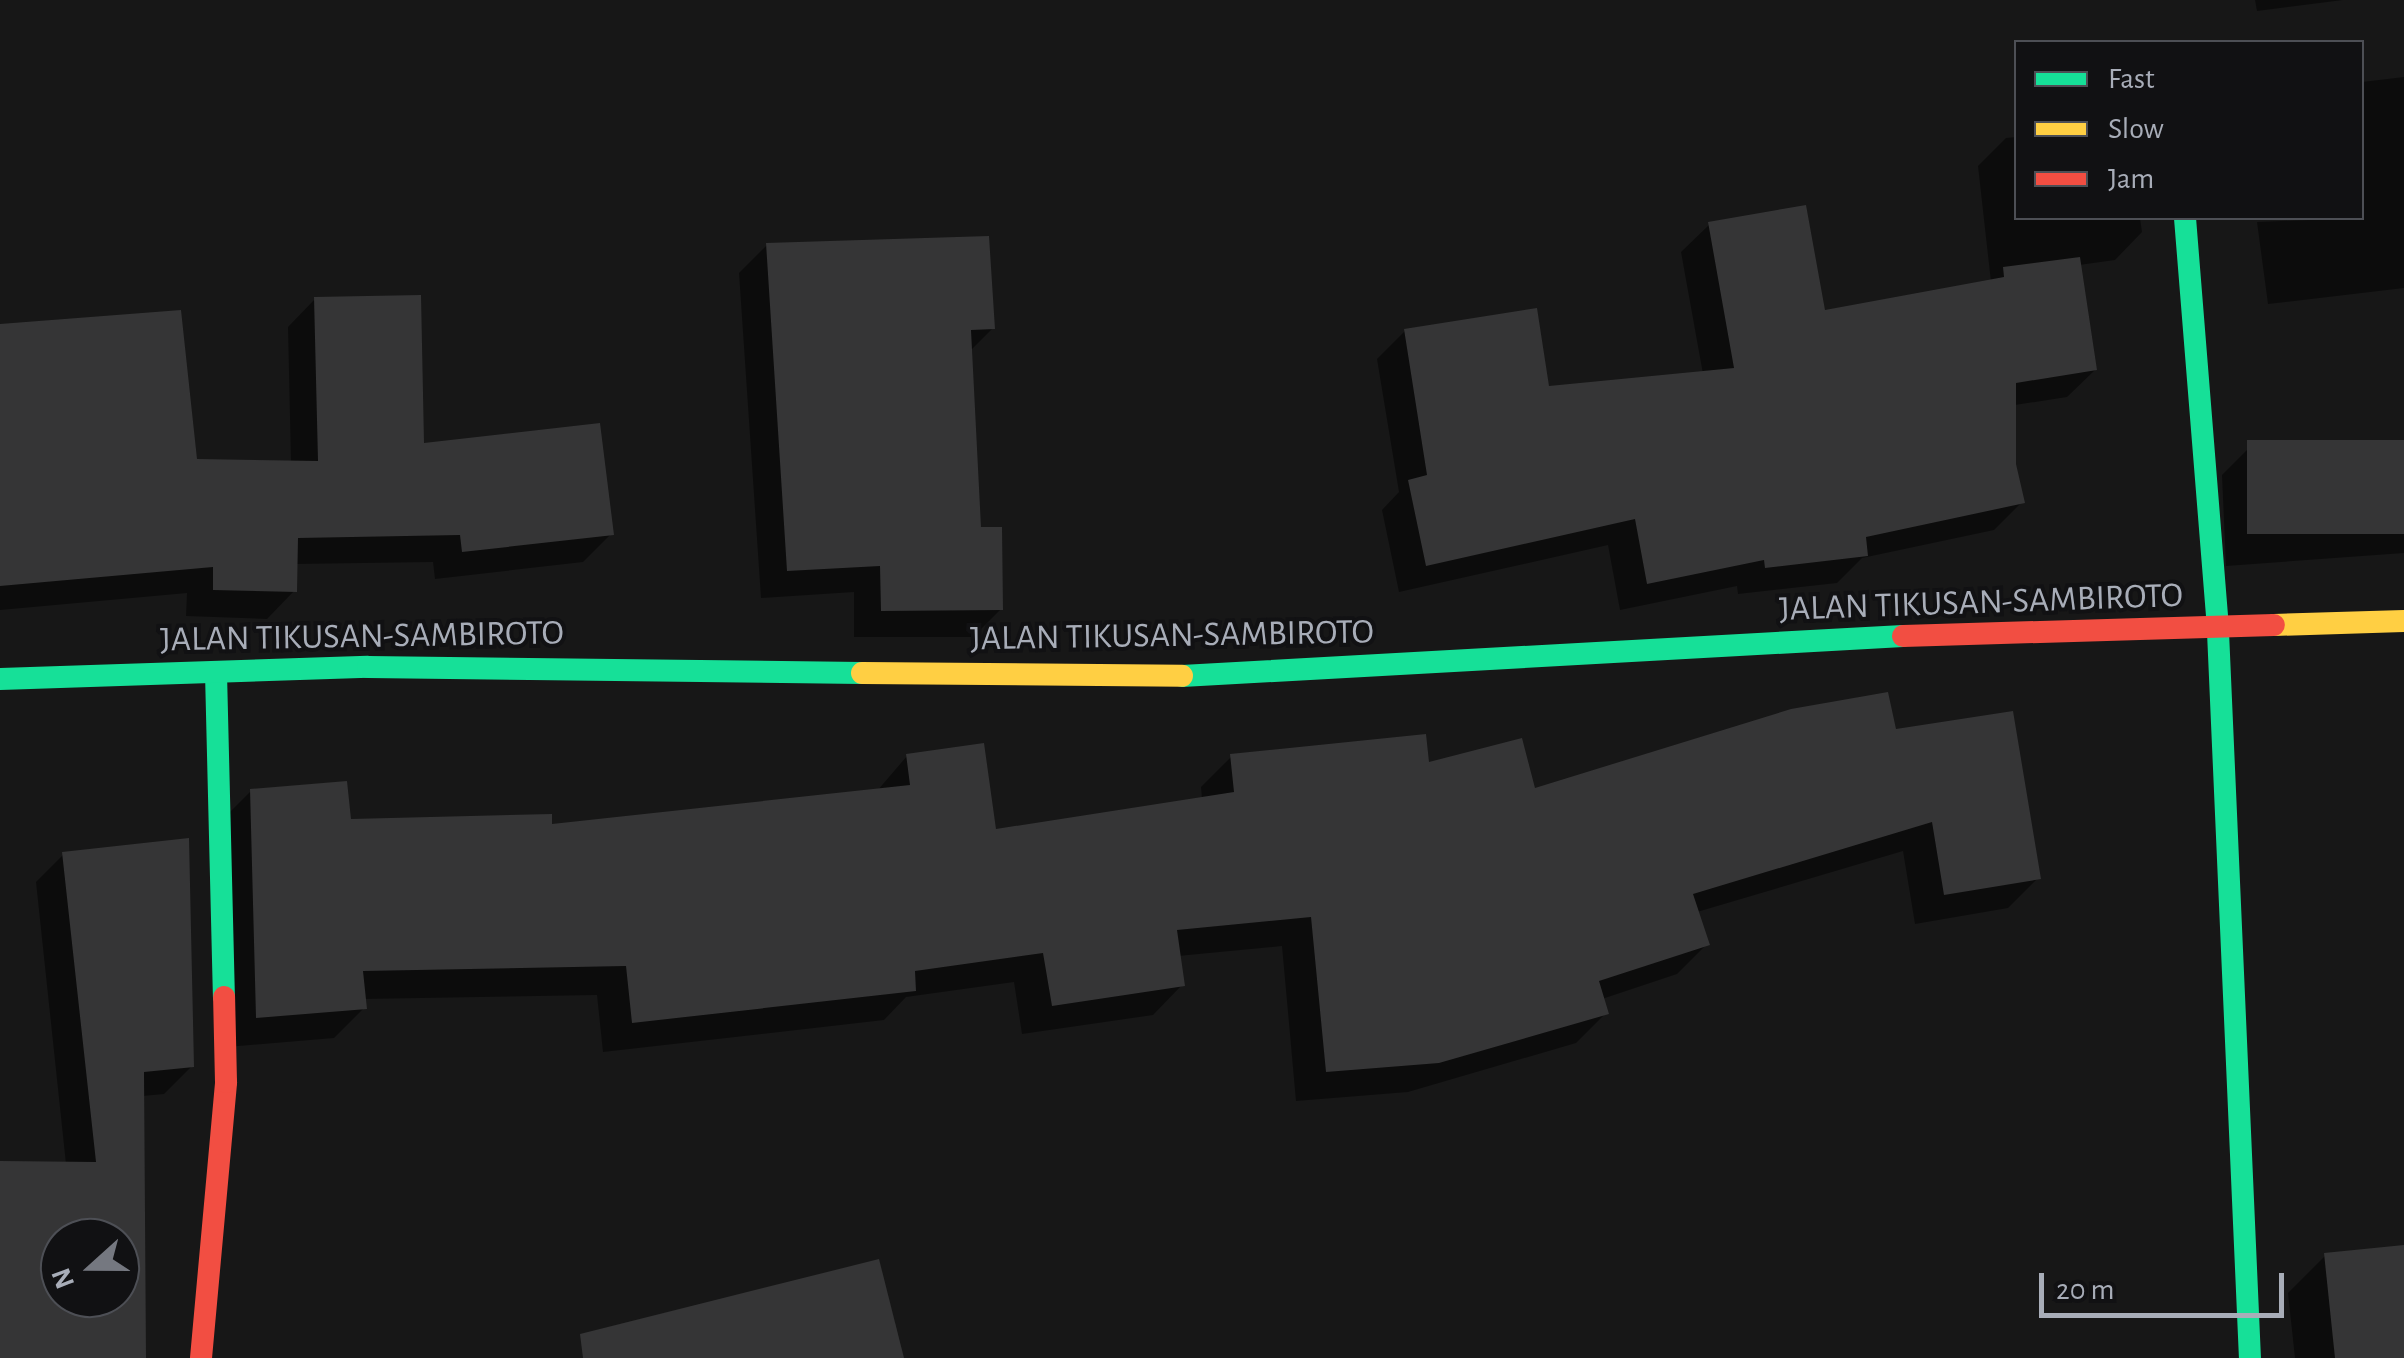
<!DOCTYPE html>
<html>
<head>
<meta charset="utf-8">
<style>
  body { margin:0 }
  #map { position:relative; width:2404px; height:1358px; overflow:hidden; background:#171717; font-family:"Alegreya Sans",sans-serif }
  div>[style] { position:absolute }
  .shadow>* { inset:0; background:#0007 }
  .building>* { inset:0; background:#353536; transform-origin:0 0 }
  .fast>* { height:22px; margin:-11px; padding:0 11px; transform-origin:11px; border-radius:11px; background:#16e098 }
  .slow>* { height:22px; margin:-11px; padding:0 11px; transform-origin:11px; border-radius:11px; background:#ffcf43 }
  .jam>* { height:22px; margin:-11px; padding:0 11px; transform-origin:11px; border-radius:11px; background:#f24e42 }
  span { translate:-50% -50%; white-space:nowrap; text-align:center; line-height:1.15; -webkit-text-stroke:8px #111113; paint-order:stroke }
  .street-label { font-size:35px; color:#a8adb8 }
  .legend { position:absolute; left:2014px; top:40px; width:350px; height:180px; box-sizing:border-box; background:#111113; border:2px solid #4d4f55; margin:0; padding:12px 18px; list-style:none; font-size:30px; color:#a8adb8 }
  .legend li { display:flex; align-items:center; gap:20px; height:50px }
  .legend b { width:50px; border:2px solid #4d4f55 }
  .north { position:absolute; left:40px; top:1218px; width:100px; height:100px; box-sizing:border-box; background:#111113; border:2px solid #4d4f55; border-radius:50%; rotate:249deg; font-size:28px; font-weight:700; line-height:40px; text-align:center; color:#a8adb8 }
  .north::after { content:''; display:block; margin:auto; width:35px; height:45px; background:#757880; clip-path:polygon(50% 0,100% 100%,50% 72%,0 100%) }
  .scale { position:absolute; left:2039px; top:1273px; width:245px; height:45px; box-sizing:border-box; border:5px solid #a8adb8; border-top:0; padding-left:12px; font-size:30px; line-height:35px; white-space:nowrap; color:#a8adb8; -webkit-text-stroke:8px #111113; paint-order:stroke }
</style>
</head>
<body>
<div id="map">
  <div class="shadow">
    <div style="clip-path:polygon(2255px 0,2343px 0,2257px 11px)"></div>
    <div style="clip-path:polygon(2404px 77px,2404px 288px,2268px 304px,2257px 222px,2362px 218px,2362px 82px)"></div>
    <div style="clip-path:polygon(2016px 137px,2016px 218px,2140px 218px,2142px 232px,2115px 260px,2079px 265px,2095px 370px,2067px 397px,2002px 407px,2022px 502px,1994px 530px,1862px 558px,1837px 583px,1738px 594px,1737px 586px,1620px 610px,1608px 545px,1399px 592px,1382px 510px,1399px 492px,1377px 359px,1405px 331px,1547px 389px,1703px 374px,1681px 252px,1709px 225px,1823px 313px,1991px 282px,1978px 166px,2006px 138px)"></div>
    <div style="clip-path:polygon(767px 245px,993px 328px,970px 351px,979px 530px,1001px 609px,973px 637px,854px 637px,854px 592px,761px 598px,739px 273px)"></div>
    <div style="clip-path:polygon(315px 299px,422px 446px,611px 534px,583px 562px,435px 579px,433px 562px,295px 564px,294px 591px,267px 619px,186px 616px,187px 593px,0 610px,0 326px,194px 462px,291px 463px,288px 327px)"></div>
    <div style="clip-path:polygon(2404px 442px,2404px 553px,2226px 566px,2222px 475px,2248px 449px)"></div>
    <div style="clip-path:polygon(1894px 732px,2038px 878px,2008px 908px,1915px 924px,1903px 851px,1697px 912px,1707px 944px,1677px 974px,1602px 999px,1606px 1013px,1576px 1043px,1408px 1092px,1296px 1101px,1282px 946px,1178px 956px,1182px 985px,1153px 1015px,1022px 1034px,1014px 982px,906px 997px,884px 1020px,603px 1052px,597px 995px,363px 999px,364px 1008px,334px 1038px,227px 1047px,221px 821px,251px 791px,348px 822px,550px 826px,877px 791px,907px 756px,994px 832px,1202px 799px,1201px 787px,1231px 757px,1426px 766px,1533px 791px)"></div>
    <div style="clip-path:polygon(evenodd,63px 855px,192px 1066px,164px 1094px,142px 1096px,143px 1358px,0 1358px,0 1164px,66px 1164px,36px 882px,63px 855px,60px 1238px,120px 1238px,120px 1298px,60px 1298px,60px 1238px)"></div>
    <div style="clip-path:polygon(2404px 1248px,2404px 1358px,2295px 1358px,2288px 1293px,2325px 1256px)"></div>
  </div>
  <div class="building">
    <div style="clip-path:polygon(1806px 205px,1825px 310px,2004px 277px,2003px 267px,2080px 257px,2097px 370px,2016px 383px,2016px 464px,2025px 503px,1866px 537px,1868px 556px,1765px 568px,1764px 560px,1647px 584px,1635px 519px,1426px 566px,1408px 480px,1427px 475px,1404px 329px,1537px 308px,1549px 386px,1734px 368px,1708px 222px)"></div>
    <div style="clip-path:polygon(989px 236px,995px 329px,971px 330px,981px 527px,1002px 527px,1003px 610px,881px 611px,880px 566px,787px 571px,766px 243px)"></div>
    <div style="clip-path:polygon(421px 295px,424px 443px,600px 423px,614px 535px,462px 552px,460px 535px,298px 538px,297px 592px,213px 590px,213px 567px,0 586px,0 324px,181px 310px,197px 459px,318px 461px,314px 297px)"></div>
    <div style="left:2404px;top:440px;width:94px;height:157px;rotate:90deg"></div>
    <div style="clip-path:polygon(1888px 692px,1896px 729px,2013px 711px,2041px 879px,1944px 895px,1932px 822px,1693px 894px,1710px 945px,1599px 981px,1609px 1014px,1439px 1063px,1326px 1072px,1311px 917px,1177px 930px,1185px 986px,1052px 1006px,1043px 953px,915px 971px,916px 991px,632px 1023px,626px 966px,363px 971px,367px 1009px,256px 1018px,250px 789px,347px 781px,351px 819px,552px 814px,552px 824px,910px 785px,906px 754px,984px 743px,996px 829px,1234px 792px,1230px 754px,1426px 734px,1429px 762px,1522px 738px,1535px 788px,1791px 709px)"></div>
    <div style="clip-path:polygon(evenodd,189px 838px,194px 1067px,144px 1072px,146px 1358px,0 1358px,0 1161px,96px 1162px,62px 852px,189px 838px,60px 1238px,120px 1238px,120px 1298px,60px 1298px,60px 1238px)"></div>
    <div style="clip-path:polygon(2404px 1245px,2404px 1358px,2335px 1358px,2324px 1253px)"></div>
    <div style="clip-path:polygon(879px 1259px,904px 1358px,583px 1358px,580px 1334px)"></div>
  </div>
  <div class="fast">
    <div style="left:2185px;top:218px;width:415px;rotate:85.4deg"></div>
    <div style="left:2218px;top:632px;width:727px;rotate:87.48deg"></div>
    <div style="left:216px;top:673px;width:324px;rotate:88.6deg"></div>
    <div style="left:1182px;top:676px;width:722px;rotate:-3.18deg"></div>
    <div style="left:0;top:679px;width:368px;rotate:-1.9deg"></div>
    <div style="left:368px;top:667px;width:494px;rotate:0.7deg"></div>
  </div>
  <div class="slow">
    <div style="left:2274px;top:625px;width:130px;rotate:-1.8deg"></div>
    <div style="left:862px;top:673px;width:320px;rotate:0.5deg"></div>
  </div>
  <div class="jam">
    <div style="left:1903px;top:636px;width:371px;rotate:-1.7deg"></div>
    <div style="left:201px;top:1358px;width:277px;rotate:-84.8deg"></div>
    <div style="left:226px;top:1082px;width:85px;rotate:-91.3deg"></div>
  </div>
  <div class="street-label">
    <span style="left:1981px;top:603px;rotate:-2deg">JALAN TIKUSAN-SAMBIROTO</span>
    <span style="left:1172px;top:636px;rotate:-1deg">JALAN TIKUSAN-SAMBIROTO</span>
    <span style="left:362px;top:637px;rotate:-1deg">JALAN TIKUSAN-SAMBIROTO</span>
  </div>
  <ul class="legend">
  <li><b style="height:12px;background:#16e098"></b>Fast</li>
  <li><b style="height:12px;background:#ffcf43"></b>Slow</li>
  <li><b style="height:12px;background:#f24e42"></b>Jam</li>
  </ul>
  <div class="north">N</div>
  <div class="scale">20 m</div>
</div>
</body>
</html>
